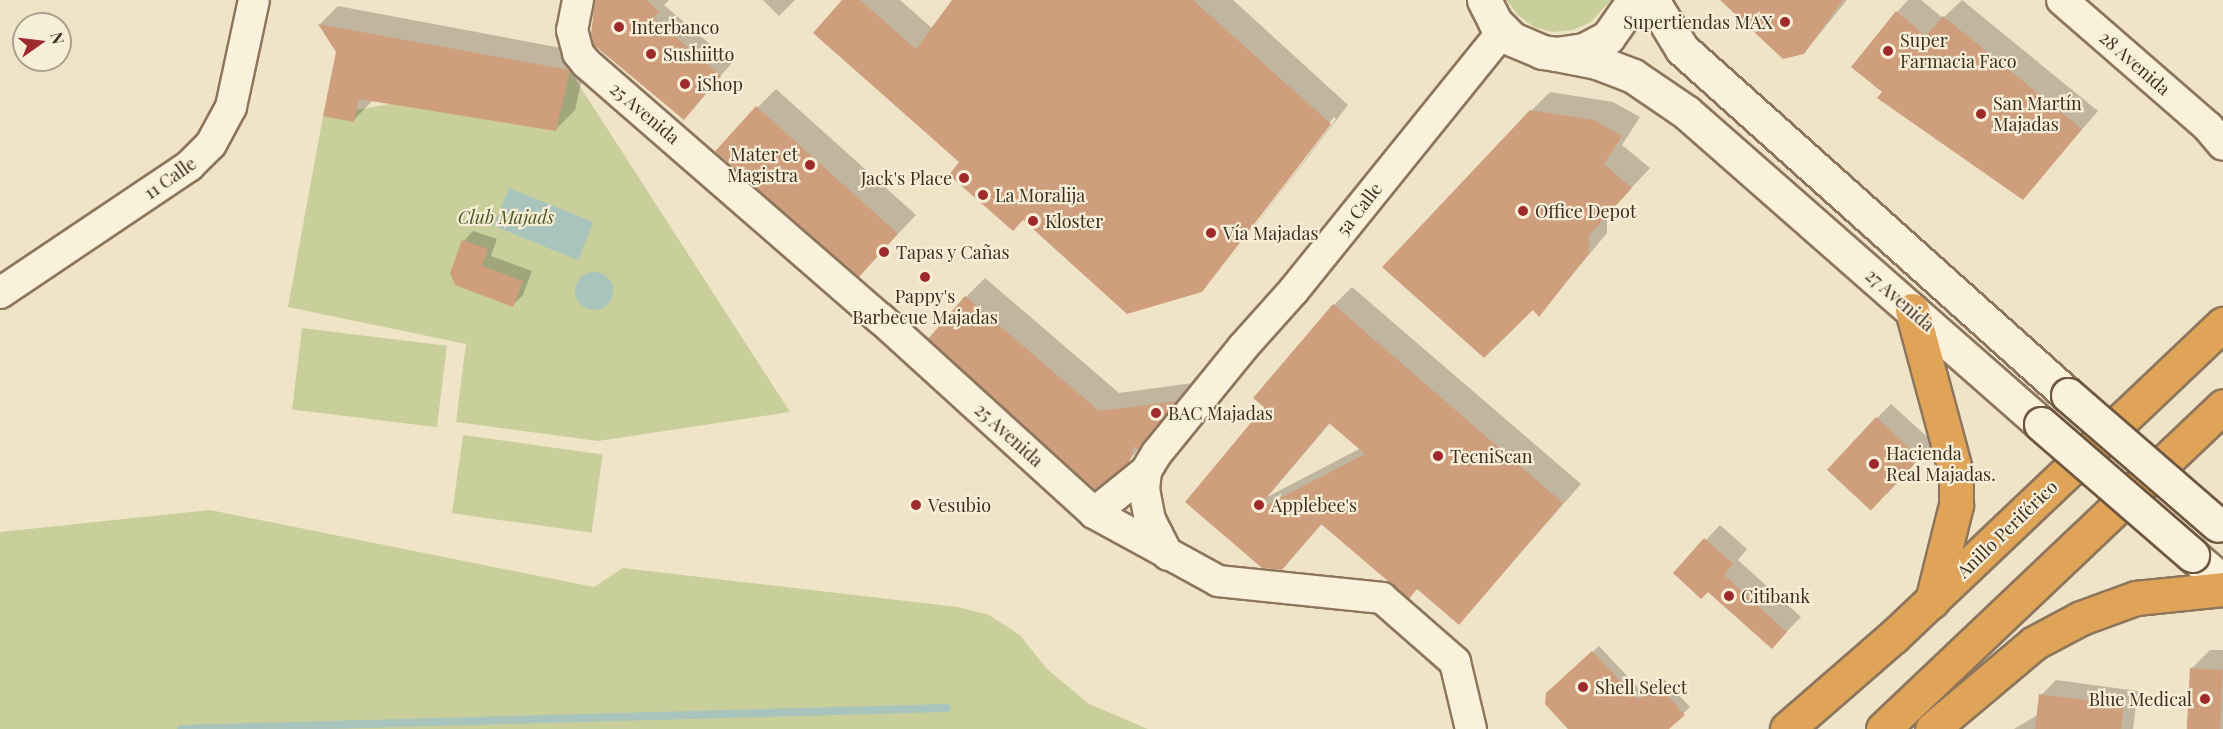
<!DOCTYPE html>
<html>
<head>
<meta charset="utf-8">
<style>
  body { margin:0 }
  #map { position:relative; width:2223px; height:729px; overflow:hidden; background:#f0e4c8; font-family:"Playfair Display",serif }
  div>[style] { position:absolute }
  .green>* { inset:0; background:#c9cf9b; transform-origin:0 0 }
  .water>* { inset:0; background:#a9c4bc; transform-origin:0 0 }
  .round { border-radius:50% }
  .shadow>* { inset:0; background:#0003 }
  .stream>* { height:8px; margin:-4px; padding:0 4px; transform-origin:4px; border-radius:4px; background:#a9c4bc }
  .building>* { inset:0; background:#cf9f7d; transform-origin:0 0 }
  .roads { filter:drop-shadow(2px 0 #8d765c) drop-shadow(-2px 0 #8d765c) drop-shadow(0 2px #8d765c) drop-shadow(0 -2px #8d765c) }
  .street>* { height:30px; margin:-15px; padding:0 15px; transform-origin:15px; border-radius:15px; background:#faf1dc }
  .secondary>* { height:33px; margin:-16.5px; padding:0 16.5px; transform-origin:16.5px; border-radius:16.5px; background:#faf1dc }
  .highway>* { height:33px; margin:-16.5px; padding:0 16.5px; transform-origin:16.5px; border-radius:16.5px; background:#e0a458 }
  .bridges { filter:drop-shadow(2px 0 #6f573f) drop-shadow(-2px 0 #6f573f) drop-shadow(0 2px #6f573f) drop-shadow(0 -2px #6f573f) }
  .secondary-bridge>* { height:33px; margin:-16.5px; padding:0 16.5px; transform-origin:16.5px; border-radius:16.5px; background:#faf1dc }
  .dots>* { width:16px; height:16px; translate:-50% -50%; box-sizing:border-box; border:3px solid #f7eed8; border-radius:50% }
  span { translate:-50% -50%; white-space:nowrap; text-align:center; line-height:1.15; -webkit-text-stroke:4.5px #f7eed8; paint-order:stroke }
  .poi-label { font-size:18px; color:#3d2e20 }
  .right { translate:-100% -50%; text-align:right }
  .left { translate:0 -50%; text-align:left }
  .street-label { font-size:18px; color:#3d2e20 }
  .park-label { font-size:18px; color:#4d5a26; font-style:italic }
  .north { position:absolute; left:12px; top:12px; width:60px; height:60px; box-sizing:border-box; background:#f7eed8; border:2px solid #ada18e; border-radius:50%; rotate:76deg; font-size:16px; font-weight:700; line-height:24px; text-align:center; color:#3d2e20 }
  .north::after { content:''; display:block; margin:auto; width:21px; height:27px; background:#9e2a2b; clip-path:polygon(50% 0,100% 100%,50% 72%,0 100%) }
</style>
</head>
<body>
<div id="map">
  <div class="green">
    <div style="clip-path:polygon(1506px 0,1611px 0,1591px 22px,1573px 30px,1553px 32px,1534px 27px,1518px 15px)"></div>
    <div style="clip-path:polygon(570px 71px,790px 412px,598px 441px,456px 422px,466px 344px,288px 307px,323px 116px)"></div>
    <div style="left:302px;top:328px;width:146px;height:82px;rotate:7deg"></div>
    <div style="left:463px;top:435px;width:141px;height:79px;rotate:8deg"></div>
    <div style="clip-path:polygon(210px 510px,594px 587px,623px 568px,958px 607px,989px 615px,1020px 635px,1046px 668px,1089px 704px,1148px 729px,0 729px,0 532px)"></div>
  </div>
  <div class="water">
    <div style="left:509px;top:188px;width:91px;height:41px;rotate:22deg"></div>
    <div class="round" style="left:575px;top:272px;width:38px;height:38px"></div>
  </div>
  <div class="shadow">
    <div style="clip-path:polygon(597px 0,669px 0,664px 5px,732px 63px,683px 118px,600px 50px,592px 34px)"></div>
    <div style="clip-path:polygon(763px 0,795px 0,779px 16px)"></div>
    <div style="clip-path:polygon(844px 0,900px 0,933px 29px,954px 0,1233px 0,1348px 105px,1217px 275px,1336px 119px,1334px 117px,1201px 291px,1023px 218px,961px 162px)"></div>
    <div style="clip-path:polygon(1723px 0,1847px 0,1804px 53px)"></div>
    <div style="clip-path:polygon(1908px 0,1921px 0,1943px 18px,1962px 0,2098px 111px,2023px 198px,1884px 92px,1897px 12px)"></div>
    <div style="clip-path:polygon(338px 6px,588px 53px,575px 110px,556px 129px,373px 100px,354px 120px,337px 52px,320px 24px)"></div>
    <div style="clip-path:polygon(776px 89px,916px 215px,859px 275px,757px 108px)"></div>
    <div style="clip-path:polygon(1550px 92px,1613px 102px,1640px 117px,1622px 145px,1650px 168px,1607px 214px,1607px 233px,1539px 315px,1531px 111px)"></div>
    <div style="clip-path:polygon(473px 231px,497px 239px,491px 256px,532px 271px,523px 295px,513px 305px,456px 284px,464px 241px)"></div>
    <div style="clip-path:polygon(985px 278px,1119px 393px,1193px 383px,1128px 462px,966px 297px)"></div>
    <div style="clip-path:polygon(evenodd,1352px 287px,1581px 484px,1459px 623px,1418px 588px,1322px 524px,1282px 569px,1187px 502px,1266px 407px,1334px 305px,1352px 287px,1331px 422px,1361px 448px,1269px 496px,1268px 496px,1331px 422px)"></div>
    <div style="clip-path:polygon(1891px 404px,1934px 443px,1887px 494px,1877px 418px)"></div>
    <div style="clip-path:polygon(1720px 525px,1747px 549px,1738px 560px,1801px 617px,1772px 647px,1708px 590px,1675px 573px)"></div>
    <div style="clip-path:polygon(1599px 646px,1645px 695px,1663px 678px,1690px 707px,1667px 729px,1569px 729px,1554px 687px)"></div>
    <div style="clip-path:polygon(2210px 650px,2223px 650px,2223px 729px,2187px 729px,2191px 669px)"></div>
    <div style="clip-path:polygon(2056px 680px,2138px 691px,2133px 729px,2014px 729px,2039px 714px,2041px 695px)"></div>
  </div>
  <div class="stream">
    <div style="left:181px;top:729px;width:766px;rotate:-1.57deg"></div>
  </div>
  <div class="building">
    <div style="clip-path:polygon(595px 0,647px 0,659px 12px,654px 18px,721px 76px,684px 120px,594px 45px,591px 34px)"></div>
    <div style="clip-path:polygon(842px 0,860px 0,916px 49px,952px 0,1193px 0,1331px 124px,1202px 292px,1127px 314px,1023px 220px,1013px 231px,949px 175px,959px 162px,813px 33px)"></div>
    <div style="clip-path:polygon(1720px 0,1843px 0,1804px 54px,1783px 59px)"></div>
    <div style="clip-path:polygon(1896px 11px,1926px 36px,1943px 16px,2082px 129px,2023px 200px,1877px 98px,1882px 92px,1851px 67px)"></div>
    <div style="clip-path:polygon(318px 24px,570px 70px,556px 131px,359px 99px,354px 122px,323px 116px,336px 52px)"></div>
    <div style="left:756px;top:106px;width:191px;height:61px;rotate:42deg"></div>
    <div style="clip-path:polygon(1530px 110px,1594px 120px,1622px 136px,1604px 164px,1632px 188px,1589px 235px,1589px 253px,1539px 317px,1533px 310px,1484px 358px,1382px 267px)"></div>
    <div style="clip-path:polygon(462px 240px,488px 249px,482px 266px,523px 281px,513px 307px,455px 285px,450px 273px)"></div>
    <div style="clip-path:polygon(965px 296px,1099px 411px,1177px 401px,1139px 450px,1134px 446px,1129px 463px,1095px 490px,928px 339px)"></div>
    <div style="clip-path:polygon(evenodd,1333px 304px,1563px 503px,1459px 625px,1417px 589px,1409px 599px,1321px 524px,1282px 570px,1262px 568px,1185px 502px,1264px 407px,1253px 398px,1333px 304px,1329px 423px,1365px 454px,1255px 511px,1329px 423px)"></div>
    <div style="left:1876px;top:417px;width:60px;height:72px;rotate:43deg"></div>
    <div style="clip-path:polygon(1704px 538px,1733px 564px,1724px 575px,1787px 632px,1772px 649px,1708px 592px,1701px 599px,1673px 573px)"></div>
    <div style="clip-path:polygon(1592px 651px,1638px 700px,1656px 683px,1685px 715px,1669px 729px,1568px 729px,1545px 704px,1546px 693px)"></div>
    <div style="left:2190px;top:668px;width:33px;height:61px;rotate:3deg"></div>
    <div style="clip-path:polygon(2039px 694px,2124px 705px,2121px 729px,2035px 729px)"></div>
  </div>
  <div class="roads">
    <div class="street">
      <div style="left:578px;top:0;width:31px;rotate:101deg"></div>
      <div style="left:572px;top:30px;width:24px;rotate:75deg"></div>
      <div style="left:578px;top:53px;width:13px;rotate:51deg"></div>
      <div style="left:586px;top:63px;width:391px;rotate:41deg"></div>
      <div style="left:881px;top:319px;width:288px;rotate:42.3deg"></div>
      <div style="left:1094px;top:513px;width:141px;rotate:28.7deg"></div>
      <div style="left:1218px;top:581px;width:165px;rotate:5.9deg"></div>
      <div style="left:1382px;top:598px;width:97px;rotate:41.2deg"></div>
      <div style="left:1455px;top:662px;width:69px;rotate:76.6deg"></div>
      <div style="left:2062px;top:0;width:194px;rotate:41deg"></div>
      <div style="left:2208px;top:127px;width:23px;rotate:50deg"></div>
      <div style="left:0;top:293px;width:228px;rotate:-33.9deg"></div>
      <div style="left:189px;top:166px;width:31px;rotate:-45deg"></div>
      <div style="left:211px;top:144px;width:42px;rotate:-61.6deg"></div>
      <div style="left:231px;top:107px;width:109px;rotate:-77.9deg"></div>
      <div style="left:1094px;top:513px;width:67px;rotate:-38.9deg"></div>
      <div style="left:1168px;top:555px;width:39px;rotate:-117deg"></div>
      <div style="left:1150px;top:520px;width:31px;rotate:-101deg"></div>
      <div style="left:1144px;top:490px;width:19px;rotate:-84deg"></div>
      <div style="left:1146px;top:471px;width:21px;rotate:-59deg"></div>
      <div style="left:1157px;top:453px;width:136px;rotate:-50.9deg"></div>
      <div style="left:1243px;top:347px;width:76px;rotate:-48.2deg"></div>
      <div style="left:1294px;top:290px;width:333px;rotate:-51.1deg"></div>
    </div>
    <div class="secondary">
      <div style="left:1484px;top:0;width:25px;rotate:63deg"></div>
      <div style="left:1495px;top:22px;width:24px;rotate:45deg"></div>
      <div style="left:1512px;top:39px;width:33px;rotate:23deg"></div>
      <div style="left:1542px;top:52px;width:14px;rotate:8deg"></div>
      <div style="left:1556px;top:54px;width:28px;rotate:-8deg"></div>
      <div style="left:1584px;top:50px;width:27px;rotate:-28deg"></div>
      <div style="left:1608px;top:37px;width:45px;rotate:-54.9deg"></div>
      <div style="left:1652px;top:0;width:57px;rotate:58.5deg"></div>
      <div style="left:1682px;top:49px;width:518px;rotate:41.87deg"></div>
      <div style="left:1556px;top:54px;width:42px;rotate:11deg"></div>
      <div style="left:1597px;top:62px;width:39px;rotate:21deg"></div>
      <div style="left:1633px;top:76px;width:64px;rotate:34.2deg"></div>
      <div style="left:1686px;top:112px;width:473px;rotate:41.3deg"></div>
      <div style="left:2192px;top:555px;width:41px;rotate:41.1deg"></div>
    </div>
    <div class="highway">
      <div style="left:1912px;top:310px;width:169px;rotate:74.9deg"></div>
      <div style="left:1956px;top:473px;width:32px;rotate:90deg"></div>
      <div style="left:1956px;top:505px;width:99px;rotate:104deg"></div>
      <div style="left:1787px;top:729px;width:140px;rotate:-41deg"></div>
      <div style="left:1893px;top:637px;width:455px;rotate:-43.5deg"></div>
      <div style="left:1883px;top:729px;width:469px;rotate:-43.5deg"></div>
      <div style="left:1932px;top:729px;width:133px;rotate:-40.1deg"></div>
      <div style="left:2034px;top:643px;width:53px;rotate:-28deg"></div>
      <div style="left:2081px;top:618px;width:59px;rotate:-20deg"></div>
      <div style="left:2136px;top:598px;width:87px;rotate:-5.9deg"></div>
    </div>
  </div>
  <div class="bridges">
    <div class="secondary-bridge">
      <div style="left:2068px;top:395px;width:198px;rotate:40.9deg"></div>
      <div style="left:2041px;top:424px;width:200px;rotate:40.9deg"></div>
    </div>
  </div>
  <div class="dots">
    <div style="left:1785px;top:22px;background:#9e2a2b"></div>
    <div style="left:619px;top:27px;background:#9e2a2b"></div>
    <div style="left:1888px;top:51px;background:#9e2a2b"></div>
    <div style="left:651px;top:54px;background:#9e2a2b"></div>
    <div style="left:685px;top:84px;background:#9e2a2b"></div>
    <div style="left:1981px;top:114px;background:#9e2a2b"></div>
    <div style="left:810px;top:165px;background:#9e2a2b"></div>
    <div style="left:964px;top:178px;background:#9e2a2b"></div>
    <div style="left:983px;top:195px;background:#9e2a2b"></div>
    <div style="left:1523px;top:211px;background:#9e2a2b"></div>
    <div style="left:1033px;top:221px;background:#9e2a2b"></div>
    <div style="left:1211px;top:233px;background:#9e2a2b"></div>
    <div style="left:884px;top:252px;background:#9e2a2b"></div>
    <div style="left:925px;top:277px;background:#9e2a2b"></div>
    <div style="left:1156px;top:413px;background:#9e2a2b"></div>
    <div style="left:1438px;top:456px;background:#9e2a2b"></div>
    <div style="left:1874px;top:464px;background:#9e2a2b"></div>
    <div style="left:916px;top:505px;background:#9e2a2b"></div>
    <div style="left:1259px;top:505px;background:#9e2a2b"></div>
    <div style="left:1729px;top:596px;background:#9e2a2b"></div>
    <div style="left:1583px;top:687px;background:#9e2a2b"></div>
    <div style="left:2205px;top:699px;background:#9e2a2b"></div>
  </div>
  <div class="poi-label">
    <span class="right" style="left:1773px;top:22px">Supertiendas MAX</span>
    <span class="left" style="left:631px;top:27px">Interbanco</span>
    <span class="left" style="left:1900px;top:51px">Super<br>Farmacia Faco</span>
    <span class="left" style="left:663px;top:54px">Sushiitto</span>
    <span class="left" style="left:697px;top:84px">iShop</span>
    <span class="left" style="left:1993px;top:114px">San Martín<br>Majadas</span>
    <span class="right" style="left:798px;top:165px">Mater et<br>Magistra</span>
    <span class="right" style="left:952px;top:178px">Jack's Place</span>
    <span class="left" style="left:995px;top:195px">La Moralija</span>
    <span class="left" style="left:1535px;top:211px">Office Depot</span>
    <span class="left" style="left:1045px;top:221px">Kloster</span>
    <span class="left" style="left:1223px;top:233px">Vía Majadas</span>
    <span class="left" style="left:896px;top:252px">Tapas y Cañas</span>
    <span style="left:925px;top:307px">Pappy's<br>Barbecue Majadas</span>
    <span class="left" style="left:1168px;top:413px">BAC Majadas</span>
    <span class="left" style="left:1886px;top:464px">Hacienda<br>Real Majadas.</span>
    <span class="left" style="left:1450px;top:456px">TecniScan</span>
    <span class="left" style="left:928px;top:505px">Vesubio</span>
    <span class="left" style="left:1271px;top:505px">Applebee's</span>
    <span class="left" style="left:1741px;top:596px">Citibank</span>
    <span class="left" style="left:1595px;top:687px">Shell Select</span>
    <span class="right" style="left:2192px;top:699px">Blue Medical</span>
  </div>
  <div class="street-label">
    <span style="left:2135px;top:63px;rotate:41deg">28 Avenida</span>
    <span style="left:645px;top:113px;rotate:40deg">25 Avenida</span>
    <span style="left:170px;top:178px;rotate:-35deg">11 Calle</span>
    <span style="left:1359px;top:209px;rotate:-52deg">5a Calle</span>
    <span style="left:1900px;top:300px;rotate:41deg">27 Avenida</span>
    <span style="left:1009px;top:435px;rotate:42deg">25 Avenida</span>
    <span style="left:2007px;top:529px;rotate:-44deg">Anillo Periférico</span>
  </div>
  <div class="park-label">
    <span style="left:506px;top:217px">Club Majads</span>
  </div>
  <div class="north">N</div>
</div>
</body>
</html>
